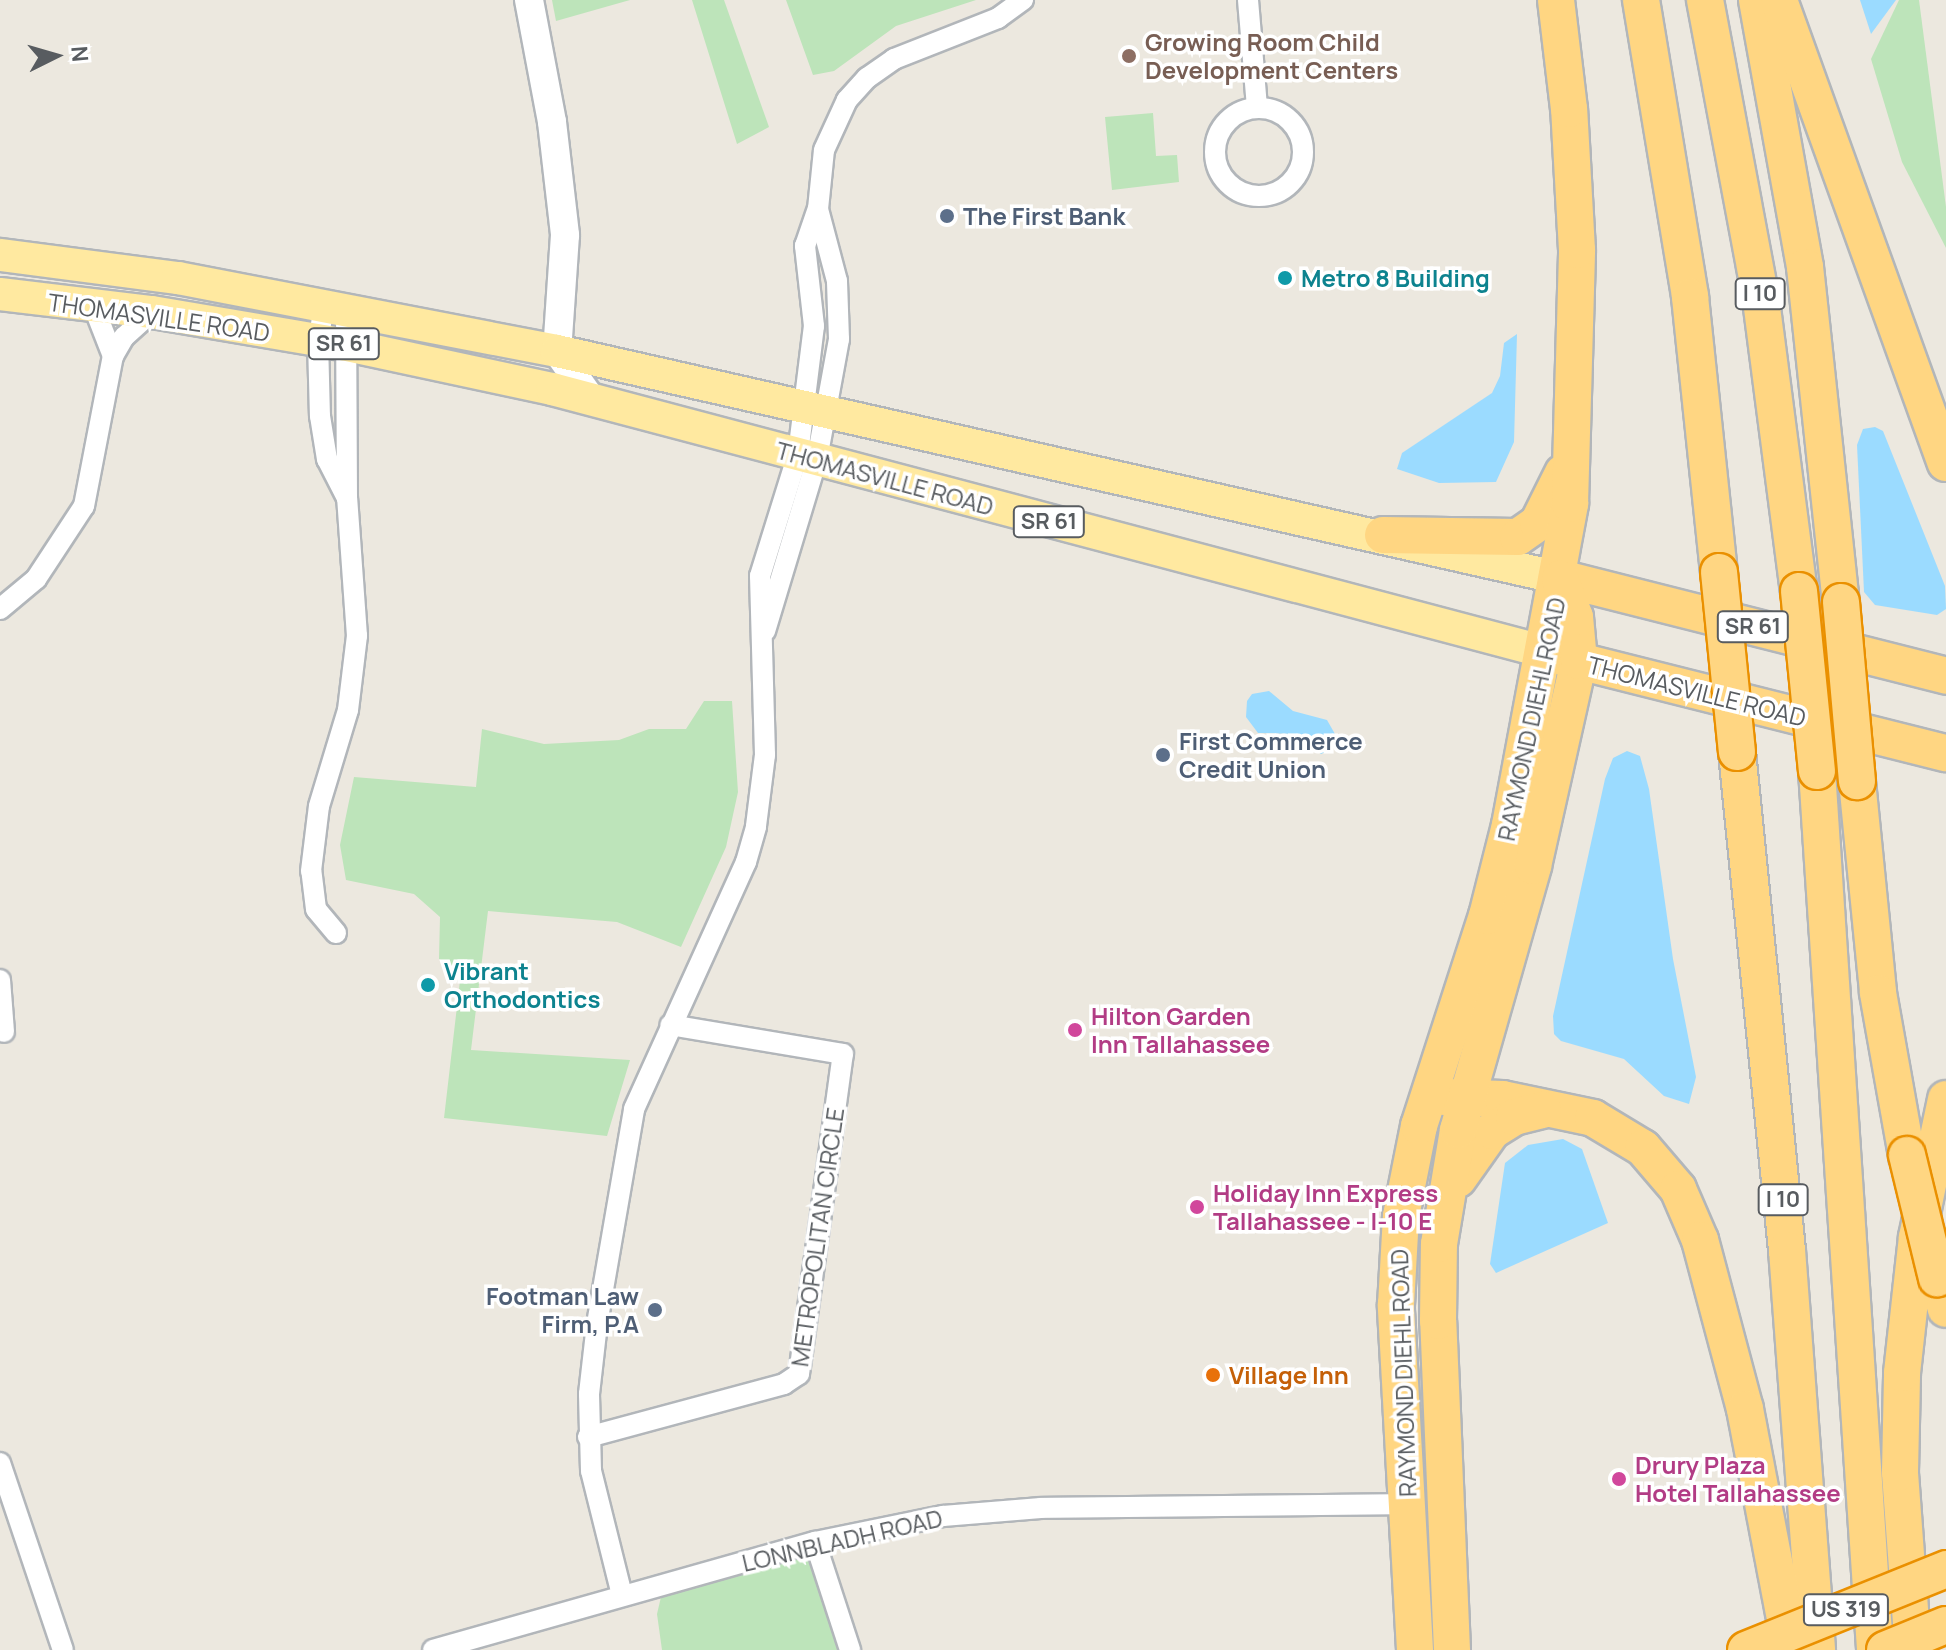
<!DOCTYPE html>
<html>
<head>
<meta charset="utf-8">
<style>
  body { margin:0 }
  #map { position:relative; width:1946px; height:1650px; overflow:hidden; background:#ece8df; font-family:Manrope,sans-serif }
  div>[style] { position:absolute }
  .green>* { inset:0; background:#bde4ba }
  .water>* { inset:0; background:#9bdbff }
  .roads { filter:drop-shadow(2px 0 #b2b6ba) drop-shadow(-2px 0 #b2b6ba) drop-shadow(0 2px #b2b6ba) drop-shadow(0 -2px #b2b6ba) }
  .street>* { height:20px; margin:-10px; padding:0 10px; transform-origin:10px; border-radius:10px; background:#fff }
  .street>.ring { margin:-10px; padding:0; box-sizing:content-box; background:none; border:20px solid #fff; border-radius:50% }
  .secondary>* { height:28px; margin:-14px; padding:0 14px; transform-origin:14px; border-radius:14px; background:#fff }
  .primary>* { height:32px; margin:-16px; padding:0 16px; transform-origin:16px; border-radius:16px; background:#ffe9a0 }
  .highway>* { height:36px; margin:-18px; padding:0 18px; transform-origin:18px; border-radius:18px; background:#ffd682 }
  .bridges { filter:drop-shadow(2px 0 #ea9000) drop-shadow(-2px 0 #ea9000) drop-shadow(0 2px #ea9000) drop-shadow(0 -2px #ea9000) }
  .highway-bridge>* { height:36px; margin:-18px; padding:0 18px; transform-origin:18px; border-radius:18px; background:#ffd682 }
  .dots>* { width:22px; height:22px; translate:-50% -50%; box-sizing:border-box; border:4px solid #fff; border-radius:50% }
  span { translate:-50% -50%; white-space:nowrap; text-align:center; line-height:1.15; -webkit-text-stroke:7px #fff; paint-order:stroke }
  .shield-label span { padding:2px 6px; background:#fff; border:2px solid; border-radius:6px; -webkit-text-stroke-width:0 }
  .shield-label { font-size:22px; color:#585c60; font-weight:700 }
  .education-label { font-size:24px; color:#785e54; font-weight:700 }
  .left { translate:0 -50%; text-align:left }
  .service-label { font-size:24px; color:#4e5e75; font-weight:700 }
  .right { translate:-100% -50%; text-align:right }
  .culture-label { font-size:24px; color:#0d838f; font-weight:700 }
  .street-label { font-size:24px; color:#585c60 }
  .hotel-label { font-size:24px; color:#b23c85; font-weight:700 }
  .food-label { font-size:24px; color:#c56008; font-weight:700 }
  .north { position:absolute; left:16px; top:16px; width:80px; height:80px; -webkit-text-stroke:6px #fff; paint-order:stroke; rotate:85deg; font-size:22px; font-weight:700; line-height:32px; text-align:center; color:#585c60 }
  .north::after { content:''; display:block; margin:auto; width:28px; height:36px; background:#585c60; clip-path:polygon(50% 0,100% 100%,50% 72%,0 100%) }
</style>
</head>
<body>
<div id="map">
  <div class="green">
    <div style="clip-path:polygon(552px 0,630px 0,556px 21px)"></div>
    <div style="clip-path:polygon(692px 0,724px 0,769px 127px,737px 144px)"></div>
    <div style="clip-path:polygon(786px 0,976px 0,896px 26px,834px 71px,813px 75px)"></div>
    <div style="clip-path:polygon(1899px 0,1919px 0,1946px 207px,1946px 248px,1902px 162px,1871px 59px)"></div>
    <div style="clip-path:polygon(1153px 113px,1156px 156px,1177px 155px,1179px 182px,1112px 190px,1105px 117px)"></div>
    <div style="clip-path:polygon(704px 701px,732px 701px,738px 792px,726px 847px,681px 947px,617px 922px,488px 911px,471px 1050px,630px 1060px,607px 1136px,444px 1118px,461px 972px,439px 959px,440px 917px,414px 894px,346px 880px,340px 845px,354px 777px,476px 787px,482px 729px,544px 744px,619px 740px,649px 729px,686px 729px)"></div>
    <div style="clip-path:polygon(810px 1556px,841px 1650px,662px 1650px,657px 1614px,661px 1597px)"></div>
  </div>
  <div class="water">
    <div style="clip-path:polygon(1860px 0,1896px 0,1871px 34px)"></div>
    <div style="clip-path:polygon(1517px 334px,1514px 442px,1496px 482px,1439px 483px,1397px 469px,1402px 453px,1492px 393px,1500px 376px,1504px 343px)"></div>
    <div style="clip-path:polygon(1875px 427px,1883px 431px,1945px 586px,1946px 609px,1937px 615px,1875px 605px,1864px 592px,1857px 445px,1863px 429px)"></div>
    <div style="clip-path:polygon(1269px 691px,1293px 711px,1327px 720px,1335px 734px,1332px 749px,1321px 754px,1297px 734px,1258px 733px,1246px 717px,1247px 701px,1252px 694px)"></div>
    <div style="clip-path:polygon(1627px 751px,1640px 756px,1649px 789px,1673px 959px,1696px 1077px,1689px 1104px,1664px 1096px,1624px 1059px,1561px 1041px,1554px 1034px,1553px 1016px,1605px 779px,1613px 758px)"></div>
    <div style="clip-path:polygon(1563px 1139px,1582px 1149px,1608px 1223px,1496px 1273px,1490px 1264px,1505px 1163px,1528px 1145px)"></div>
  </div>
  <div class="roads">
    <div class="street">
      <div style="left:1248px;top:0;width:108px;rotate:85.2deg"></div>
      <div class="ring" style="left:1215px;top:108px;width:68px;height:68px"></div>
      <div style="left:93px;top:305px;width:55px;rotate:68.6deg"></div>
      <div style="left:324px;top:307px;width:35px;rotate:100deg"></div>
      <div style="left:318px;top:341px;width:75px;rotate:88.5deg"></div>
      <div style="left:320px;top:416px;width:44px;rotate:80.8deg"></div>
      <div style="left:327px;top:459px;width:44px;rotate:62.9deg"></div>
      <div style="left:0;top:609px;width:47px;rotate:-39.8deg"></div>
      <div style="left:36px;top:579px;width:87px;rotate:-56.7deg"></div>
      <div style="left:84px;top:506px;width:153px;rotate:-79.1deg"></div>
      <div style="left:113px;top:356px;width:22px;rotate:-60deg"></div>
      <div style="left:124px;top:337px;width:38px;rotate:-42deg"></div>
      <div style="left:765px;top:631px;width:180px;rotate:-73.2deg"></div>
      <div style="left:817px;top:459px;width:122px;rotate:-79.6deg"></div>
      <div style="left:839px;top:339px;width:58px;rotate:-92deg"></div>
      <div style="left:837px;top:281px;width:74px;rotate:-104.8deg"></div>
      <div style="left:336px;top:933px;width:31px;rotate:-130deg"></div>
      <div style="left:316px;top:909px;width:38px;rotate:-97deg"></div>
      <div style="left:311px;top:871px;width:65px;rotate:-83deg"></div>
      <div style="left:319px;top:806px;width:100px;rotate:-73.2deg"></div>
      <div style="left:348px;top:710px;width:75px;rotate:-83.1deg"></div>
      <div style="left:357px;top:636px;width:138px;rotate:-94.1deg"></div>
      <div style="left:347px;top:498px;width:187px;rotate:-90.3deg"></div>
      <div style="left:0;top:980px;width:52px;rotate:85.6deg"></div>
      <div style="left:588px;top:1437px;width:203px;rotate:-15.1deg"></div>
      <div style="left:784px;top:1384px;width:18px;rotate:-34deg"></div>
      <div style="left:799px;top:1374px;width:323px;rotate:-82.2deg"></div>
      <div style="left:843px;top:1054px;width:175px;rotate:-170.5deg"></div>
      <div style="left:0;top:1463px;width:197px;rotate:71.4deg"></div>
      <div style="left:815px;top:1542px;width:114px;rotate:72deg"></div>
      <div style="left:622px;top:1595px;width:128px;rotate:-104deg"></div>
      <div style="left:591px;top:1471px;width:77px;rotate:-91.5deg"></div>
      <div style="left:589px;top:1394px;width:70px;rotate:-83.5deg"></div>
      <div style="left:597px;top:1324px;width:218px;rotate:-80.2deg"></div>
      <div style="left:634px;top:1109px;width:271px;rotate:-65.6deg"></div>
      <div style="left:746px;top:862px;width:37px;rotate:-74deg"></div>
      <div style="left:756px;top:826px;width:72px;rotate:-82.8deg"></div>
      <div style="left:765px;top:755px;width:179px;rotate:-91.6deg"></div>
      <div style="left:760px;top:576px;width:128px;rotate:-72.7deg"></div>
      <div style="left:798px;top:454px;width:129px;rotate:-82.9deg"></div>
      <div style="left:814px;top:326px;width:81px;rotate:-96.4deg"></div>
      <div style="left:805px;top:246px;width:39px;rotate:-71deg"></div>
      <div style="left:818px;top:209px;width:59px;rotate:-84.2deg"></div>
      <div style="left:824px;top:150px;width:55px;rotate:-65.3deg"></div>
      <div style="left:847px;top:100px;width:30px;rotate:-48deg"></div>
      <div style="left:867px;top:78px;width:33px;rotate:-35deg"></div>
      <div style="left:894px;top:59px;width:112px;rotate:-21.5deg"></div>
      <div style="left:998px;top:18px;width:31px;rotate:-36deg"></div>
      <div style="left:433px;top:1650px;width:397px;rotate:-15.8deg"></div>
      <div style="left:815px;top:1542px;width:131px;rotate:-11.5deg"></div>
      <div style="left:943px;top:1516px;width:98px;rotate:-4.7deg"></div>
      <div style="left:1041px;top:1508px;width:366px;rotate:-0.6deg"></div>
    </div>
    <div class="secondary">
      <div style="left:529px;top:0;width:124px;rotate:79.3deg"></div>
      <div style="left:552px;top:122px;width:114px;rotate:83.4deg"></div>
      <div style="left:565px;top:235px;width:116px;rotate:93.9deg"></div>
      <div style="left:557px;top:351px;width:59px;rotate:54.7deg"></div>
    </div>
    <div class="primary">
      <div style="left:0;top:255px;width:179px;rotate:7.4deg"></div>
      <div style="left:178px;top:278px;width:386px;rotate:10.9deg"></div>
      <div style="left:557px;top:351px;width:1028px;rotate:12.75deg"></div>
      <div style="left:0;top:294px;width:153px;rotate:6.8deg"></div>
      <div style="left:152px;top:312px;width:193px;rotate:9.6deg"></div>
      <div style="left:342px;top:344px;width:215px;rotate:12.1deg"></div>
      <div style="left:552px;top:389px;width:1028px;rotate:14.82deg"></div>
    </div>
    <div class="highway">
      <div style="left:1641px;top:0;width:301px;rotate:80.6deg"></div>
      <div style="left:1690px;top:297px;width:277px;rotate:84deg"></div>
      <div style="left:1705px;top:0;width:305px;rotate:79.4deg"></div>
      <div style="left:1761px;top:300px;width:293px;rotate:82.6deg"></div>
      <div style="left:1757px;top:0;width:271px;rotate:79.8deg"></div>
      <div style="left:1805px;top:267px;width:337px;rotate:83.9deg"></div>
      <div style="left:1779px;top:0;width:492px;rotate:70.2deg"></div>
      <div style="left:1383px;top:535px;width:135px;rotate:0.8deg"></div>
      <div style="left:1518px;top:537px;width:24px;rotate:-35deg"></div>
      <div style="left:1538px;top:523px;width:56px;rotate:-63.4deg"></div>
      <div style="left:1560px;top:578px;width:398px;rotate:14.2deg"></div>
      <div style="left:1555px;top:655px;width:403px;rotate:14.1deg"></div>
      <div style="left:1737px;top:752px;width:501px;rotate:84.27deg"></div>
      <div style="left:1787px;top:1250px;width:401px;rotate:85.7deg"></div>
      <div style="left:1817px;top:771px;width:881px;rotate:86.22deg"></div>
      <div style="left:1857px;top:781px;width:213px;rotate:84.3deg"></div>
      <div style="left:1878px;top:993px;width:165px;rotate:79.9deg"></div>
      <div style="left:1445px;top:1097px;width:58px;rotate:2deg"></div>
      <div style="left:1503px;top:1099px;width:92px;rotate:11.9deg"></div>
      <div style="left:1593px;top:1118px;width:58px;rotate:31deg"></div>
      <div style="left:1643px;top:1148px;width:54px;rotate:49.5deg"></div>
      <div style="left:1678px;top:1189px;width:56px;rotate:66.7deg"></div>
      <div style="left:1700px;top:1240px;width:175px;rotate:75.1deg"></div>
      <div style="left:1745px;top:1409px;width:245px;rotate:79.2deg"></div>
      <div style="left:1458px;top:1179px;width:59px;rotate:-54.7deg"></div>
      <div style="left:1492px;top:1131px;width:26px;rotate:-32deg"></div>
      <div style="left:1514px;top:1117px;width:30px;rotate:-14deg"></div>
      <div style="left:1937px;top:1278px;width:32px;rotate:74deg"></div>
      <div style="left:1415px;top:1650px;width:346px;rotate:-93.2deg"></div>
      <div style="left:1396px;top:1305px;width:89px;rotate:-86.8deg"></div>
      <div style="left:1401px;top:1216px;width:92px;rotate:-78.7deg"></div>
      <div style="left:1419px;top:1126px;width:221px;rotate:-72.1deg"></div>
      <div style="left:1487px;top:916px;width:94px;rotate:-75.8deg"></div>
      <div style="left:1510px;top:825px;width:327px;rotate:-79.4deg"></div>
      <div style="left:1570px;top:504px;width:254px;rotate:-88.4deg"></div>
      <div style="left:1577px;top:250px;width:141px;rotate:-93.2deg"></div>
      <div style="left:1569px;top:109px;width:110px;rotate:-96.8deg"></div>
      <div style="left:1452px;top:1650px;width:329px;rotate:-92.4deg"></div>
      <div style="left:1438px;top:1321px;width:77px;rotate:-89.3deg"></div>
      <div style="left:1439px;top:1244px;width:116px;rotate:-80.5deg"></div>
      <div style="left:1458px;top:1130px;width:274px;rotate:-74.1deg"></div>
      <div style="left:1533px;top:866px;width:210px;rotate:-77.4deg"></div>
      <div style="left:1579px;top:661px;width:44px;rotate:-95.2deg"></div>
      <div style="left:1575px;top:617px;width:41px;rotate:-111.5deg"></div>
      <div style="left:1913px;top:1650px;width:178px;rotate:-94.2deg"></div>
      <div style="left:1900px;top:1472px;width:99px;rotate:-88.8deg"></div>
      <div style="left:1902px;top:1373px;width:137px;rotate:-83.7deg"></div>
      <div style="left:1917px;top:1237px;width:141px;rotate:-78.1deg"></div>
    </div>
  </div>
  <div class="bridges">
    <div class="highway-bridge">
      <div style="left:1719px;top:572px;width:181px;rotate:84.3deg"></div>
      <div style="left:1799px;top:591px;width:181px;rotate:84.3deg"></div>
      <div style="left:1841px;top:602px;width:180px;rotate:84.9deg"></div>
      <div style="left:1907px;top:1155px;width:127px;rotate:76.3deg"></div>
      <div style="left:1746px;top:1650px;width:216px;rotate:-22deg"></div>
      <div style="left:1885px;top:1650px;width:66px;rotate:-22.3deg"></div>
    </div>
  </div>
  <div class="dots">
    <div style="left:1129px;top:56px;background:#8d6e63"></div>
    <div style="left:947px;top:216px;background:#5c6f8a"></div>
    <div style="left:1285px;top:278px;background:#0f9aa8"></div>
    <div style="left:1163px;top:755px;background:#5c6f8a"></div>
    <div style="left:428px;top:985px;background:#0f9aa8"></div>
    <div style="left:1075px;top:1030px;background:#d1479c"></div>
    <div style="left:1197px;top:1207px;background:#d1479c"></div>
    <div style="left:655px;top:1310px;background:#5c6f8a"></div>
    <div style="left:1213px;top:1375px;background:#e8710a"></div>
    <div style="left:1619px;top:1479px;background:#d1479c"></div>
  </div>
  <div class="shield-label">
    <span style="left:1760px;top:294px">I 10</span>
    <span style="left:344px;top:344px">SR 61</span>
    <span style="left:1049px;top:522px">SR 61</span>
    <span style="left:1753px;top:627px">SR 61</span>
    <span style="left:1783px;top:1200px">I 10</span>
    <span style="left:1846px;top:1610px">US 319</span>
  </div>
  <div class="education-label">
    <span class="left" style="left:1145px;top:56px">Growing Room Child<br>Development Centers</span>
  </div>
  <div class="service-label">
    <span class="left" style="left:963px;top:216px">The First Bank</span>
    <span class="left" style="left:1179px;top:755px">First Commerce<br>Credit Union</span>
    <span class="right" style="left:639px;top:1310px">Footman Law<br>Firm, P.A</span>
  </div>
  <div class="culture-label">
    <span class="left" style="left:1301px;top:278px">Metro 8 Building</span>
    <span class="left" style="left:444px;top:985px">Vibrant<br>Orthodontics</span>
  </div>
  <div class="street-label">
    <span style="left:159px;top:317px;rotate:8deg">THOMASVILLE ROAD</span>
    <span style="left:885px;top:478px;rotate:15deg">THOMASVILLE ROAD</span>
    <span style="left:1697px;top:691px;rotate:14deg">THOMASVILLE ROAD</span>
    <span style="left:1531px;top:719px;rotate:-78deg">RAYMOND DIEHL ROAD</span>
    <span style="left:817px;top:1237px;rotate:-82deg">METROPOLITAN CIRCLE</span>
    <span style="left:1403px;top:1373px;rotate:-92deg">RAYMOND DIEHL ROAD</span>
    <span style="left:842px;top:1540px;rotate:-13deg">LONNBLADH ROAD</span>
  </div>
  <div class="hotel-label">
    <span class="left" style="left:1091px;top:1030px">Hilton Garden<br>Inn Tallahassee</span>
    <span class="left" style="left:1213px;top:1207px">Holiday Inn Express<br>Tallahassee - I-10 E</span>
    <span class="left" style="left:1635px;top:1479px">Drury Plaza<br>Hotel Tallahassee</span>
  </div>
  <div class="food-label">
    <span class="left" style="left:1229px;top:1375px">Village Inn</span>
  </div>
  <div class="north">N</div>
</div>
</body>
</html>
